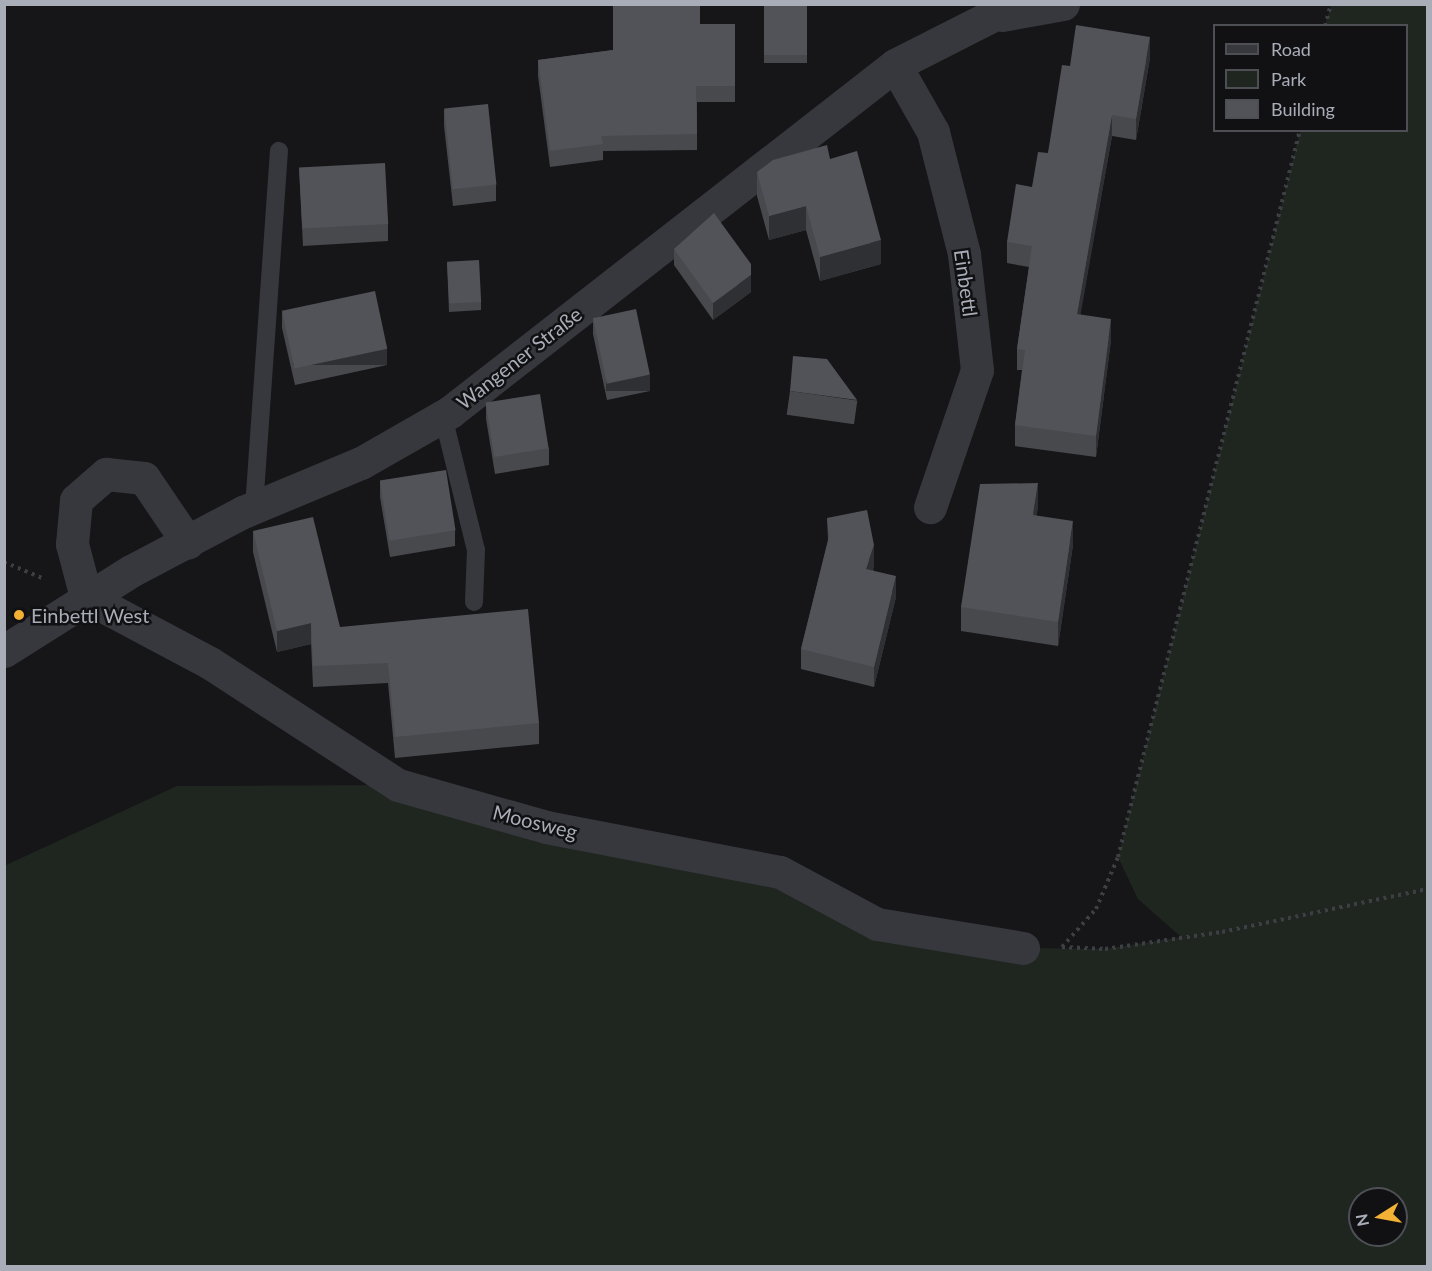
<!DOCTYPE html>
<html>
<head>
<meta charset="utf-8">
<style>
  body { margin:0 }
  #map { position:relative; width:1432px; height:1271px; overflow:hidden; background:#161618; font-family:Lato,sans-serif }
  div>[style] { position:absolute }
  .green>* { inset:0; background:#1e261f }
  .path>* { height:4px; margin-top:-2px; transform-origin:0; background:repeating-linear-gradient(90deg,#3d3f44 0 3px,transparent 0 7.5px) }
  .service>* { height:18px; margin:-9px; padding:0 9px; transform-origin:9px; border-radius:9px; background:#37383d }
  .minor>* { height:33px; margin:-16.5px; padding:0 16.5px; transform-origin:16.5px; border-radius:16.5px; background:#37383d }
  .wall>* { inset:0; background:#47494d; transform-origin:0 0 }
  .shaded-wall>* { inset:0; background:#2f3033; transform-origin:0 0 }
  .building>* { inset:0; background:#525359; transform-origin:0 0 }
  .dots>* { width:16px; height:16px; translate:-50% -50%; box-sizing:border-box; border:3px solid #111113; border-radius:50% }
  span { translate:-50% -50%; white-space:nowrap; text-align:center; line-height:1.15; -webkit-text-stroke:5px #111113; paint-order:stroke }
  .street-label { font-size:20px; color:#a8adb8 }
  .poi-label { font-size:20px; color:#a8adb8 }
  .left { translate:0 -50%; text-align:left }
  .frame { position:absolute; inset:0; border:6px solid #a8adb8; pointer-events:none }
  .legend { position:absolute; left:1213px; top:24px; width:195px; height:108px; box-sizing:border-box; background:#111113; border:2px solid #4d4f55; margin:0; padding:8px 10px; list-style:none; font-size:18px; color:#a8adb8 }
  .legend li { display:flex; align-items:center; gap:12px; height:30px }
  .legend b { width:30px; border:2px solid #4d4f55 }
  .north { position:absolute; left:1348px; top:1187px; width:60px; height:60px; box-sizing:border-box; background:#111113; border:2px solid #4d4f55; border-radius:50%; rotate:259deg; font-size:16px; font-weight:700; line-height:24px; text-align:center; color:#a8adb8 }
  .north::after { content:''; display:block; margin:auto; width:21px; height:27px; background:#f2b134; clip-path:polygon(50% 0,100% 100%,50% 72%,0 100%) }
</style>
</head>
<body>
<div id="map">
  <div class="green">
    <div style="clip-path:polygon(evenodd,1331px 5px,1427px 5px,1427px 1266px,5px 1266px,4px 866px,177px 786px,398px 785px,780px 872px,877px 924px,1023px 948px,1105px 949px,1181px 937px,1138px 899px,1118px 857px,1300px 131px,1406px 130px,1406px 26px,1325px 25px,1331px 5px,1360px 1199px,1396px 1199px,1396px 1235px,1360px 1235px,1360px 1199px)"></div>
  </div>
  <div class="path">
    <div style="left:1325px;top:26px;width:23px;rotate:-75deg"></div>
    <div style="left:4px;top:562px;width:41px;rotate:22.8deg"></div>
    <div style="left:1062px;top:947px;width:51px;rotate:-48.2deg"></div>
    <div style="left:1096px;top:909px;width:56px;rotate:-67.1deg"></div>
    <div style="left:1118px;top:857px;width:749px;rotate:-75.95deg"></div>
    <div style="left:1062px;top:947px;width:43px;rotate:2.7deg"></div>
    <div style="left:1105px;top:949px;width:118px;rotate:-8.3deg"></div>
    <div style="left:1222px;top:932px;width:210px;rotate:-11.8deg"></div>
  </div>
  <div class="service">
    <div style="left:443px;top:416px;width:138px;rotate:76.2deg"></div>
    <div style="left:476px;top:550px;width:52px;rotate:92.2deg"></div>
    <div style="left:254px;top:508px;width:358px;rotate:-86deg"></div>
  </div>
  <div class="minor">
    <div style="left:1002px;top:15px;width:62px;rotate:-10.2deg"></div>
    <div style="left:895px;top:65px;width:77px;rotate:60.4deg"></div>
    <div style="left:933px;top:132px;width:126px;rotate:75.7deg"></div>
    <div style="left:964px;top:254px;width:117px;rotate:83.6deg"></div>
    <div style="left:977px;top:370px;width:145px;rotate:108.9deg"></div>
    <div style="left:86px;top:597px;width:140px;rotate:28deg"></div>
    <div style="left:210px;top:663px;width:224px;rotate:33deg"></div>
    <div style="left:398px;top:785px;width:154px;rotate:15.8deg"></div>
    <div style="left:546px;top:827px;width:238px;rotate:10.9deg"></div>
    <div style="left:780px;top:872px;width:110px;rotate:28.2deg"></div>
    <div style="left:877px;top:924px;width:148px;rotate:9.3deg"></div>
    <div style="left:86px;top:597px;width:55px;rotate:-104.8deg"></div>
    <div style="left:72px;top:544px;width:44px;rotate:-84.8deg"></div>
    <div style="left:76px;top:500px;width:40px;rotate:-41deg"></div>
    <div style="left:106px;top:474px;width:38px;rotate:6deg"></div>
    <div style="left:144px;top:478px;width:78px;rotate:55.9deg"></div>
    <div style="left:4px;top:651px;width:150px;rotate:-32.2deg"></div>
    <div style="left:131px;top:571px;width:127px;rotate:-27.8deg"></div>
    <div style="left:243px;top:512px;width:128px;rotate:-22.6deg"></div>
    <div style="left:361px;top:463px;width:103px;rotate:-29.8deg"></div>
    <div style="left:450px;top:412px;width:564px;rotate:-37.95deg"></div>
    <div style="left:895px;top:65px;width:135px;rotate:-26.9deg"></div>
  </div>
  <div class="wall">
    <div style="left:764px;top:4px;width:43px;height:59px"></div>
    <div style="clip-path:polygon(700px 24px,735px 24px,735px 102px,697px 102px,697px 150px,603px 151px,603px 160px,550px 167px,538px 76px,538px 60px,613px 50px)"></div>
    <div style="clip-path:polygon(1150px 58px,1136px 140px,1112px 136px,1080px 314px,1111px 340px,1096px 457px,1015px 446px,1015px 425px,1022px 370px,1017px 370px,1017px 349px,1029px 267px,1007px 263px,1007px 242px,1048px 153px,1070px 66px)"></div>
    <div style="clip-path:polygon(444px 109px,496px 185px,496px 201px,453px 206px,444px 126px)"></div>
    <div style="clip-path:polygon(830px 159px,881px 264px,820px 281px,806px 230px,769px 240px,757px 196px,757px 172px)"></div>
    <div style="clip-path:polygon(299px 168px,388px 224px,388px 241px,303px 246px)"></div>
    <div style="clip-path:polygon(674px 249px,751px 292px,713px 320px,674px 265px)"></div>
    <div style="clip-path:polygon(447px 262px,481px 302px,481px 310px,449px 312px)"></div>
    <div style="clip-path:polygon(282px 311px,387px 365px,295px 385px,282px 328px)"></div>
    <div style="clip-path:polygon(593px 317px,650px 391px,607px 400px,593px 334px)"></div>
    <div style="left:790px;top:391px;width:68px;height:24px;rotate:8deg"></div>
    <div style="clip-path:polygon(486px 403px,549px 448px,549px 465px,495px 474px,486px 419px)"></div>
    <div style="clip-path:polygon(380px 481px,455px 530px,455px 546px,390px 557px,380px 497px)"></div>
    <div style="clip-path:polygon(1038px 507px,1036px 515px,1073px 545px,1058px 646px,961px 631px,961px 607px)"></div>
    <div style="clip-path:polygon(827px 518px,874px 566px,873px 570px,896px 597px,874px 687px,801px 669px,801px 649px,828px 541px)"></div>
    <div style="clip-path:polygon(253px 531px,340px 627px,539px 723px,539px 744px,395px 758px,388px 683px,313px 687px,311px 644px,277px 652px,253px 552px)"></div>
  </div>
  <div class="shaded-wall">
    <div style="clip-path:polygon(1150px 37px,1150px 58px,1136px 140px,1136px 119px)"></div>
    <div style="clip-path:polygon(1112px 115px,1112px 136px,1077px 335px,1077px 314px)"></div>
    <div style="clip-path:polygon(806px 206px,806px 230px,769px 240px,769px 216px)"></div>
    <div style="clip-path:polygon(881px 240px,881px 264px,820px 281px,820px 257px)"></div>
    <div style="clip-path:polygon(751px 275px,751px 292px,713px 320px,713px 303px)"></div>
    <div style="clip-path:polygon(1111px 319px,1111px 340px,1096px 457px,1096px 436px)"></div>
    <div style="left:387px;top:349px;width:16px;height:94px;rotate:90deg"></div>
    <div style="left:650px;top:375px;width:16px;height:44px;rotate:90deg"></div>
    <div style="clip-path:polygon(1038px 483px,1038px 507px,1033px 539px,1033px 515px)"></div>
    <div style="clip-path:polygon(1073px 521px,1073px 545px,1058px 646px,1058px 622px)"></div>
    <div style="clip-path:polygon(874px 545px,874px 566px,866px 589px,866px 569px)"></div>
    <div style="clip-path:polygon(896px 576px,896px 597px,874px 687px,874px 667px)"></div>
    <div style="clip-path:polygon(311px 623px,311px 644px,277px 652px,277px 631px)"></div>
  </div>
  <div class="building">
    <div style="clip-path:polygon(613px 4px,700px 4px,700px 24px,735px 24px,735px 86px,696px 86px,697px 134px,601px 136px,603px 144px,550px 151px,538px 60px,613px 50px)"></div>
    <div style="left:764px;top:4px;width:43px;height:51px"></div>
    <div style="clip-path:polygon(1076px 25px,1150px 37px,1136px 119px,1112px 115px,1077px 314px,1111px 319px,1096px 436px,1015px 425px,1025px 350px,1017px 349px,1032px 246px,1007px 242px,1016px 184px,1032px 187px,1038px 152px,1048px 153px,1062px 65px,1070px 66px)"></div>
    <div style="left:488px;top:104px;width:81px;height:44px;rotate:84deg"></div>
    <div style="clip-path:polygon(827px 145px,830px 159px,857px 151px,881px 240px,820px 257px,806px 206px,769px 216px,757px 172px,773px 160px)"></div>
    <div style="left:385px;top:163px;width:61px;height:86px;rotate:87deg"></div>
    <div style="clip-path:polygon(714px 213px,751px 264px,751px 275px,713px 303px,674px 249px)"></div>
    <div style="left:479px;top:260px;width:42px;height:32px;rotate:87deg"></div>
    <div style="left:375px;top:291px;width:59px;height:95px;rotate:78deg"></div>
    <div style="left:636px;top:309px;width:67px;height:44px;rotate:78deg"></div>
    <div style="clip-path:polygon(793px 356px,827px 359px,857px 400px,790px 391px)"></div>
    <div style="left:540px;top:394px;width:55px;height:55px;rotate:81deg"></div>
    <div style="left:446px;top:470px;width:61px;height:67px;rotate:81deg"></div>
    <div style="clip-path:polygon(1038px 483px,1033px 515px,1073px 521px,1058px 622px,961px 607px,980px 484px)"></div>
    <div style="clip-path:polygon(867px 510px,874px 545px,866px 569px,896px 576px,874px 667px,801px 649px,829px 536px,827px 518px)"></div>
    <div style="clip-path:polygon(313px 517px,340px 627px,528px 609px,539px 723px,395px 737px,388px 663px,313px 666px,311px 623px,277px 631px,253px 531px)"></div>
  </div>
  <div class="dots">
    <div style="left:19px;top:615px;background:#f2b134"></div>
  </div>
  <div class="street-label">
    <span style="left:966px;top:283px;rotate:82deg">Einbettl</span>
    <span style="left:519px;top:358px;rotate:-38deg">Wangener Straße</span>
    <span style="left:535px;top:822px;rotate:14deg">Moosweg</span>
  </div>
  <div class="poi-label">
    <span class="left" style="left:31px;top:615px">Einbettl West</span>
  </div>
  <div class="frame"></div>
  <ul class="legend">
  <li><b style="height:8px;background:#37383d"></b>Road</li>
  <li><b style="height:16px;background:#1e261f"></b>Park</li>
  <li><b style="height:16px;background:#525359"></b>Building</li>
  </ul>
  <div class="north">N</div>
</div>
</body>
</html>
